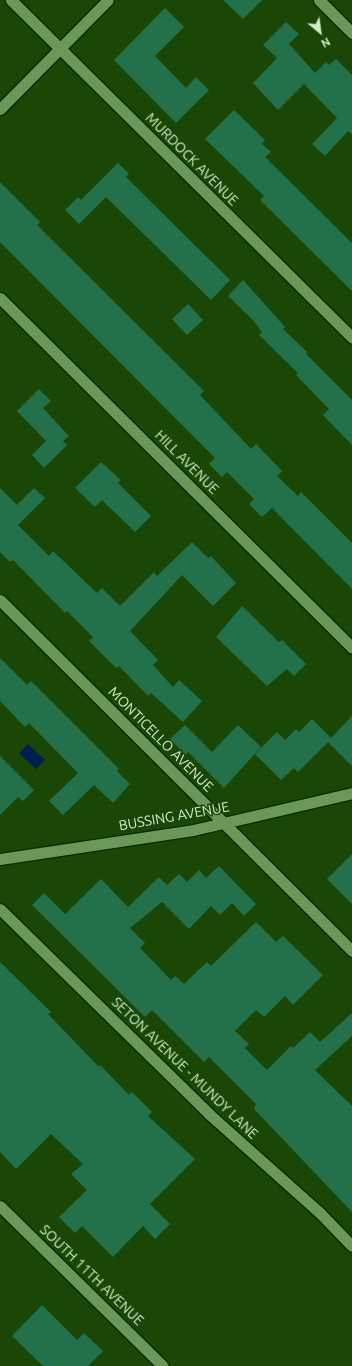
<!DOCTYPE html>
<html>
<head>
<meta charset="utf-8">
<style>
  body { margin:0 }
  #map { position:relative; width:352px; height:1366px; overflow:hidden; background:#1a4706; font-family:Ubuntu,sans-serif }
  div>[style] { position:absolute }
  .water>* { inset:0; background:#002051; transform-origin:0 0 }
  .building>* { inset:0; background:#23714b; transform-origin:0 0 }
  .roads { filter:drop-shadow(1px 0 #092b00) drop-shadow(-1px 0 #092b00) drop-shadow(0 1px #092b00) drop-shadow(0 -1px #092b00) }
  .minor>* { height:11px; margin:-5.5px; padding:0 5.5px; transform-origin:5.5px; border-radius:5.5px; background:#699859 }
  .tertiary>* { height:11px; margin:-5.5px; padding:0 5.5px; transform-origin:5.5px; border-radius:5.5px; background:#699859 }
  span { translate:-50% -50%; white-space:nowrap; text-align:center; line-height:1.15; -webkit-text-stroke:3px #1a4706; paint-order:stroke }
  .street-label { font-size:14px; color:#d1ebc9 }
  .north { position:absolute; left:300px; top:12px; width:40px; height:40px; -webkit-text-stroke:3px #1a4706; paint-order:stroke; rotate:151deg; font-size:11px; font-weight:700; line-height:16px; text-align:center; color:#d1ebc9 }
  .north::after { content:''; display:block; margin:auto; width:14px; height:18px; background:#d1ebc9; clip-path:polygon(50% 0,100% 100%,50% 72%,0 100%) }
</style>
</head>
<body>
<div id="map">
  <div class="water">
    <div style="left:28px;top:744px;width:23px;height:13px;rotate:43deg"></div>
  </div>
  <div class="building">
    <div style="clip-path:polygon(223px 0,262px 0,243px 19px)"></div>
    <div style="clip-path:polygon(165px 8px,184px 27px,155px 56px,186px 88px,196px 77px,209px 90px,176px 123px,114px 60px)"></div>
    <div style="clip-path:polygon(286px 22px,299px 34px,289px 44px,315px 73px,326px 62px,329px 65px,336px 59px,352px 75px,352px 134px,348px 131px,325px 156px,312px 144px,337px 118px,304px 84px,278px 110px,253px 83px,277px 58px,263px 45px)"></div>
    <div style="clip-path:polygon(234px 110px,265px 140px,262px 144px,271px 152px,265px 157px,352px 243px,352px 291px,260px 200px,264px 196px,205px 139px)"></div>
    <div style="clip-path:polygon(118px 163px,129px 174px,126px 177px,230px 280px,211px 300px,106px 197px,79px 224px,65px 210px,78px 197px,81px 200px)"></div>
    <div style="clip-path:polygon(0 182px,40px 222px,37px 225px,204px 391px,200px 395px,251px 449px,256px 444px,282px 471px,277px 476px,298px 496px,301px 492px,352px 543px,352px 589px,272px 508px,262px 517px,249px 504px,254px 499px,227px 472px,222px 477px,209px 464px,215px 458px,0 242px)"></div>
    <div style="clip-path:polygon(243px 280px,285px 327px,283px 329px,307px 352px,306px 354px,352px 400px,352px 445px,323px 415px,329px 409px,296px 375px,298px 373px,259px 335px,262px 332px,253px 320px,228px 296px)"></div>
    <div style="left:188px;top:304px;width:22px;height:22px;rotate:47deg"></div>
    <div style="clip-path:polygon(39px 389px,51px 401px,43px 408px,69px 436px,63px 441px,67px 445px,44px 468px,32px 455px,46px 441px,17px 411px)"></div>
    <div style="clip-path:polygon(101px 462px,121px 480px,118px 483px,151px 516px,135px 532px,102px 500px,95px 507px,75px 488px)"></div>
    <div style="clip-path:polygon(0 488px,17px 505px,34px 488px,45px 498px,18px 525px,49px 556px,53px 551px,97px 593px,102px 588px,120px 606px,154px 572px,157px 576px,192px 542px,208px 558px,211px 556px,236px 583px,213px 606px,182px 575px,130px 631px,158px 660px,153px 665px,173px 687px,179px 680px,202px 701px,183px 722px,151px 693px,148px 696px,119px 666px,116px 668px,89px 641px,93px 637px,67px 611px,65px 613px,13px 560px,10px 562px,0 552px)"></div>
    <div style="clip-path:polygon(242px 606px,279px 642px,282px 640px,306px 664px,294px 676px,287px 669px,267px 686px,216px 637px)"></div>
    <div style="clip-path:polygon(0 658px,27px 685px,31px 681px,119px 769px,117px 771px,130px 784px,113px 803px,94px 785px,63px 815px,49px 801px,78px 773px,29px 723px,25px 727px,0 701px)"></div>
    <div style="clip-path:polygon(352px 716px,352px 766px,328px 742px,298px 772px,294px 768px,281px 780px,255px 754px,277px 732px,285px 740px,296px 729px,299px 732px,312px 719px,331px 738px)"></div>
    <div style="clip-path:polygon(185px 725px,212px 752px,238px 725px,261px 747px,224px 788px,188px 752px,186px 755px,170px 739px)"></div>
    <div style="clip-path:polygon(0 756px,34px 790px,23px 801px,18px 797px,0 815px)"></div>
    <div style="clip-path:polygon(352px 854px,352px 904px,327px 879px)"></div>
    <div style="clip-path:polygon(219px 866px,256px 904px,244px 916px,232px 903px,220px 915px,211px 906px,189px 929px,162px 902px,130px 928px,145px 943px,140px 948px,171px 980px,175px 976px,184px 984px,207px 962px,211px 966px,256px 922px,276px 942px,283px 936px,323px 975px,293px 1005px,285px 996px,264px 1017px,256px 1010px,235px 1031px,249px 1044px,245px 1048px,267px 1070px,291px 1046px,293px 1048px,310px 1032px,320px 1042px,352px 1013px,352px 1036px,315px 1070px,352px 1106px,352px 1212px,254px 1109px,256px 1104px,209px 1057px,204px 1062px,152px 1010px,145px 1017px,32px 905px,44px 893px,65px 914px,101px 879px,128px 907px,159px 877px,167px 885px,179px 874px,187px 882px,199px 870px,206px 878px)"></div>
    <div style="clip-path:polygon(0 962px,51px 1012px,48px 1014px,99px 1067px,100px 1065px,129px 1095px,132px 1092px,152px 1112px,148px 1116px,195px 1159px,150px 1204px,170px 1224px,155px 1239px,143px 1226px,113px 1257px,82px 1226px,75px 1233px,59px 1217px,87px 1190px,71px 1174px,83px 1164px,51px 1134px,16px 1169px,0 1152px)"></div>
    <div style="clip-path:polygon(42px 1305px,77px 1340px,84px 1333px,103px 1351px,88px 1366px,43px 1366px,12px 1336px)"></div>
  </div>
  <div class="roads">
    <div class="minor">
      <div style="left:11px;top:0;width:480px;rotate:44.7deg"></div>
      <div style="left:319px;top:0;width:47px;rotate:45deg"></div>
      <div style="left:0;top:109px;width:153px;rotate:-45.3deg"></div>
      <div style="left:0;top:298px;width:496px;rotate:44.8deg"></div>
      <div style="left:0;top:600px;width:497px;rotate:44.9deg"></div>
      <div style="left:0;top:1206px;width:228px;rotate:44.5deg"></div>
    </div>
    <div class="tertiary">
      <div style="left:0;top:859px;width:195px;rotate:-8.5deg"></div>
      <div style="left:193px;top:830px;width:163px;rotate:-13.1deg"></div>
      <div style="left:0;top:909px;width:293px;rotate:44.4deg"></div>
      <div style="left:209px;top:1114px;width:147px;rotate:41.7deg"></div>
      <div style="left:319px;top:1212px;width:47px;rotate:45.9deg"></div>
    </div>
  </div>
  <div class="street-label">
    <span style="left:192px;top:159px;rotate:45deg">MURDOCK AVENUE</span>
    <span style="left:187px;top:462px;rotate:45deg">HILL AVENUE</span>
    <span style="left:161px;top:739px;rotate:45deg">MONTICELLO AVENUE</span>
    <span style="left:174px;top:816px;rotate:-10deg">BUSSING AVENUE</span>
    <span style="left:185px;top:1068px;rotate:44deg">SETON AVENUE - MUNDY LANE</span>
    <span style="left:92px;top:1275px;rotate:44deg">SOUTH 11TH AVENUE</span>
  </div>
  <div class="north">N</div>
</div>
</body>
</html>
